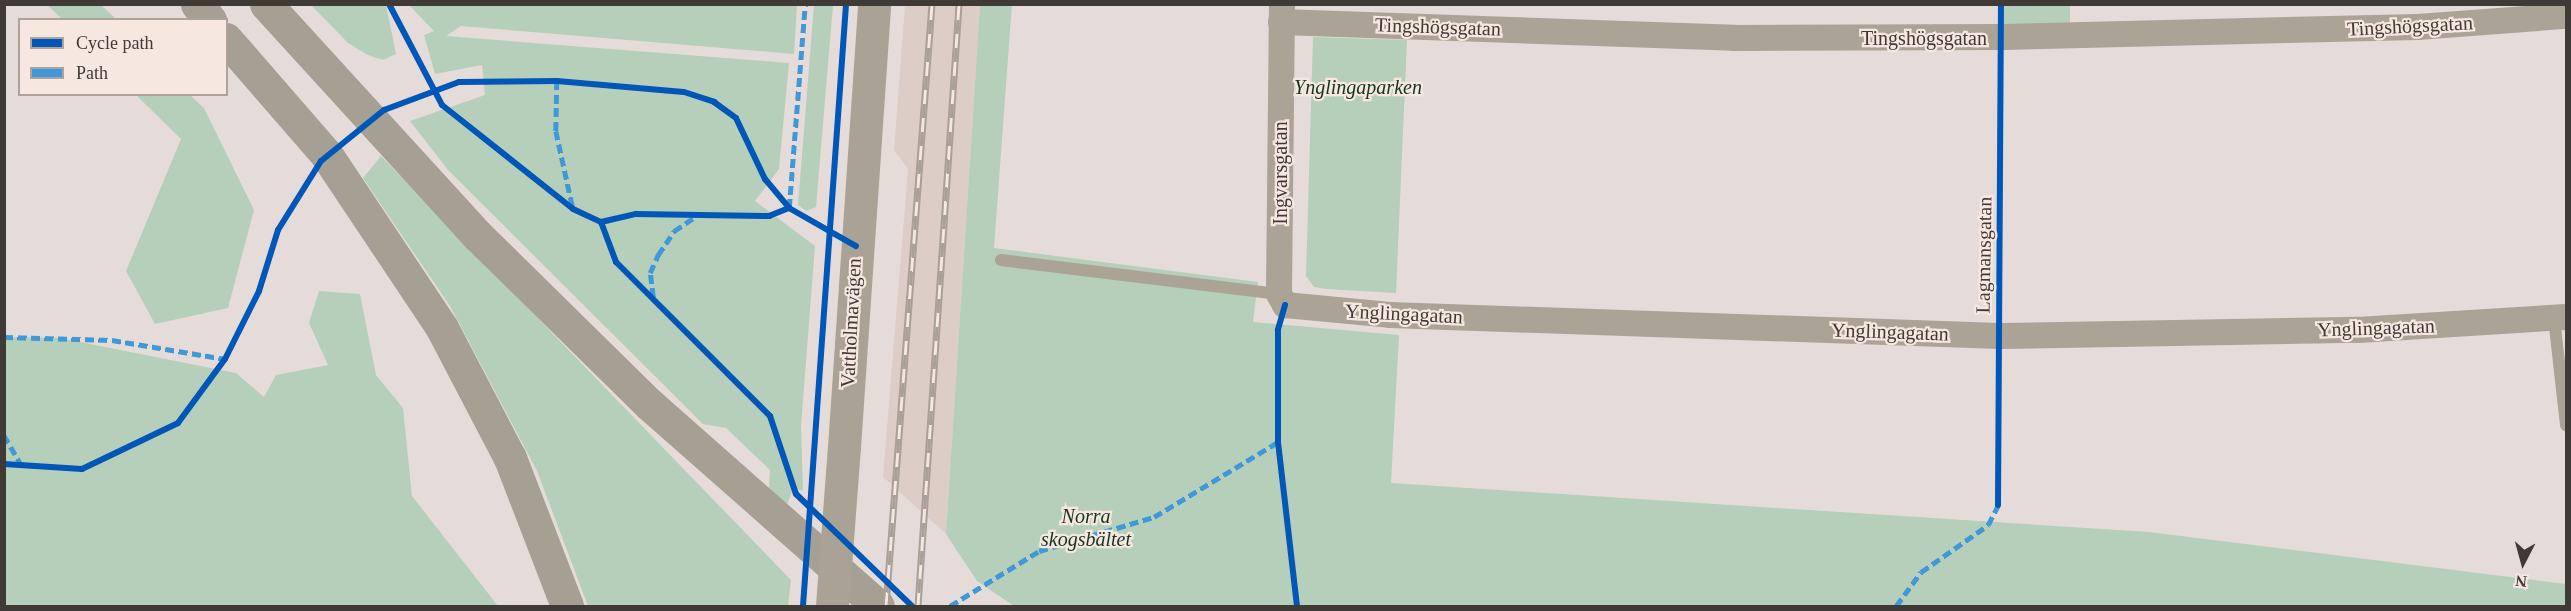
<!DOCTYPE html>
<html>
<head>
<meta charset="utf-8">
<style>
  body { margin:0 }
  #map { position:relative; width:2571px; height:611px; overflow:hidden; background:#e5dcd9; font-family:"Times New Roman",serif }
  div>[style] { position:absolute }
  .built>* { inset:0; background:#ddcdc7 }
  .green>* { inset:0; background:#b6cfba; transform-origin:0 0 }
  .service>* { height:12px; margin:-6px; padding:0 6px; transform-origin:6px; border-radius:6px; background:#aba396 }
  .minor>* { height:26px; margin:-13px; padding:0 13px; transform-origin:13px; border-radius:13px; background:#aba396 }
  .secondary>* { height:33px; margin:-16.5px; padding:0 16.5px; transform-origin:16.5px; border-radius:16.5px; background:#aaa295 }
  .primary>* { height:33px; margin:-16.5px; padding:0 16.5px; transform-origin:16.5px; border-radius:16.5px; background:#a69f93 }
  .rail>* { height:7px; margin-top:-3.5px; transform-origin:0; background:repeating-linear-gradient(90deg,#f7e7e1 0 14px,#a9a098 0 28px); box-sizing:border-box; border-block:2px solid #a9a098 }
  .secondary-bridge>* { height:33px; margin:-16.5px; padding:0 16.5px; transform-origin:16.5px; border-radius:16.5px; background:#aaa295 }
  .quiet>* { height:4.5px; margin-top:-2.25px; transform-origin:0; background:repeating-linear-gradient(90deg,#3f98d8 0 9px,transparent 0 13.5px) }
  .cycleway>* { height:6px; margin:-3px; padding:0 3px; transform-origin:3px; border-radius:3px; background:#0057b8 }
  span { translate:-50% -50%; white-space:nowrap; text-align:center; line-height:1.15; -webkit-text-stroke:4.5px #f7e7e1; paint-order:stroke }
  .street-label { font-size:20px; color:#403a37 }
  .park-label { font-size:20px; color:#11351f; font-style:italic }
  .frame { position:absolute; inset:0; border:6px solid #403a37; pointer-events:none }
  .legend { position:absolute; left:18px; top:18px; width:210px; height:78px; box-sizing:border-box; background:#f7e7e1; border:2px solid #aea29d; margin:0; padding:8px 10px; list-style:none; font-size:18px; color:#403a37 }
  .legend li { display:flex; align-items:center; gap:12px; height:30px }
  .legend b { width:30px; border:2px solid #aea29d }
  .north { position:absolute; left:2493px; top:533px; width:60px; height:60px; -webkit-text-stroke:4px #f7e7e1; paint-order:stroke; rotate:186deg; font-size:16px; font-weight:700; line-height:24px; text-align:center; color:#403a37 }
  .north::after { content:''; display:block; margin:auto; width:21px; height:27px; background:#403a37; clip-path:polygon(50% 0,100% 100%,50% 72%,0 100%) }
</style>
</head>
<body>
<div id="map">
  <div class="built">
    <div style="clip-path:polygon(905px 5px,980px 5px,946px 534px,883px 477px,908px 169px,894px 150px)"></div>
  </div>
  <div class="green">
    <div style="clip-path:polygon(1012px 4px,994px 248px,1258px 282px,1253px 322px,1399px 335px,1391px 483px,2149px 532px,2566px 584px,2566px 606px,1014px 606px,977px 581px,946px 534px,980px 5px)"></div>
    <div style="clip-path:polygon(47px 5px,101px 5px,116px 19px,62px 19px)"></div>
    <div style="clip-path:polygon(311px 5px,386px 5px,396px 54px,383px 60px,368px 55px,348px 43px)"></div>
    <div style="clip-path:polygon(409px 5px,797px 5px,794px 54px,461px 26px,446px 36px,789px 63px,779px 169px,755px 201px,815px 246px,801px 426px,803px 491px,793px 488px,787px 505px,769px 489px,770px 470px,726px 428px,703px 424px,448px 170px,410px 121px,485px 95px,482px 65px,435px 74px,424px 35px,434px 31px)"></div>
    <div style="clip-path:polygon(814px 5px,833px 5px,816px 207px,806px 211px,798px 205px)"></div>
    <div style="left:2001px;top:5px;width:69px;height:32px"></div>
    <div style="clip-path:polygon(1313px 37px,1407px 40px,1396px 293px,1326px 289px,1314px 287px,1306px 276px)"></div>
    <div style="clip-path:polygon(136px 95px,190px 95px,204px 108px,254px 210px,228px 308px,155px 324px,126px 271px,181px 139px)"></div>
    <div style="clip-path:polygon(381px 156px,791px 580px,788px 606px,588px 606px,537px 471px,450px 306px,363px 178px)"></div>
    <div style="clip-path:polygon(319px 291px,360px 294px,376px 375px,403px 408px,412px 496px,498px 606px,5px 606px,5px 337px,60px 338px,236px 373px,264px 397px,276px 375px,328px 365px,309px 323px)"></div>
  </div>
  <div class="service">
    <div style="left:1001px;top:260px;width:280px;rotate:7deg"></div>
    <div style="left:2554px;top:318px;width:108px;rotate:83.6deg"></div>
  </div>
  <div class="minor">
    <div style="left:1282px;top:4px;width:290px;rotate:90.6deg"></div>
    <div style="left:1279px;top:294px;width:13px;rotate:61deg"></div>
    <div style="left:1285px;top:305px;width:105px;rotate:5.4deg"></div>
    <div style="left:1390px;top:315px;width:610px;rotate:1.97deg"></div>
    <div style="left:2000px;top:336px;width:358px;rotate:-1deg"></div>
    <div style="left:2358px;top:330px;width:208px;rotate:-3.6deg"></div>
    <div style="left:1281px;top:22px;width:453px;rotate:2deg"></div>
    <div style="left:1734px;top:38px;width:270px;rotate:-0.2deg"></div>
    <div style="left:2004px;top:37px;width:414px;rotate:-1.4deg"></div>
    <div style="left:2418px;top:27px;width:148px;rotate:-4.3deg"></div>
  </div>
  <div class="secondary">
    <div style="left:844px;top:447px;width:444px;rotate:-86.1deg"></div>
  </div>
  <div class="primary">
    <div style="left:197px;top:4px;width:21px;rotate:51deg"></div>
    <div style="left:266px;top:4px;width:313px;rotate:47.6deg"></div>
    <div style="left:477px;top:235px;width:241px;rotate:44.5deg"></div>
    <div style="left:649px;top:404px;width:305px;rotate:41.4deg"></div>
    <div style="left:226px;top:39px;width:152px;rotate:49deg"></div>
    <div style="left:326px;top:154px;width:209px;rotate:56.3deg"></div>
    <div style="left:442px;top:328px;width:147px;rotate:62.4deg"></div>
    <div style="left:510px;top:458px;width:159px;rotate:68.9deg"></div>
  </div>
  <div class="rail">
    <div style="left:886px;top:606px;width:604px;rotate:-85.63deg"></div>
    <div style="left:918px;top:606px;width:603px;rotate:-86.1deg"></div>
  </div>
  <div class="secondary-bridge">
    <div style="left:832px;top:606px;width:159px;rotate:-85.7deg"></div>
  </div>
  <div class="quiet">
    <div style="left:557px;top:81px;width:50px;rotate:91.1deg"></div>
    <div style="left:556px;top:131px;width:79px;rotate:77.6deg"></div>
    <div style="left:789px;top:208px;width:205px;rotate:-85.5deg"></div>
    <div style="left:653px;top:297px;width:24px;rotate:-97deg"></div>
    <div style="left:650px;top:273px;width:20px;rotate:-66deg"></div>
    <div style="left:658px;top:255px;width:29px;rotate:-56deg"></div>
    <div style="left:674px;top:231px;width:27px;rotate:-34deg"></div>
    <div style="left:4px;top:337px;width:108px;rotate:1.6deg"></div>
    <div style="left:112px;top:340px;width:115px;rotate:9.5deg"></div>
    <div style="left:4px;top:435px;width:34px;rotate:60deg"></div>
    <div style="left:950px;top:606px;width:105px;rotate:-31.7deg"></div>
    <div style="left:1039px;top:551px;width:120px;rotate:-16.5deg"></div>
    <div style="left:1154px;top:517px;width:145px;rotate:-31.2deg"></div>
    <div style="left:1896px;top:606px;width:42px;rotate:-53.7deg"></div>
    <div style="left:1921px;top:572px;width:82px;rotate:-35deg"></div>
    <div style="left:1988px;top:525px;width:22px;rotate:-63deg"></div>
  </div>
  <div class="cycleway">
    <div style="left:389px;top:4px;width:114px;rotate:62.3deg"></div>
    <div style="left:442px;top:105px;width:167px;rotate:38.4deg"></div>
    <div style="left:573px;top:209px;width:31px;rotate:25deg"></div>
    <div style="left:601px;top:222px;width:43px;rotate:69.4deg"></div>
    <div style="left:616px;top:262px;width:218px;rotate:45deg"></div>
    <div style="left:770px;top:416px;width:82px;rotate:71.6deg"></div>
    <div style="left:796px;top:494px;width:161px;rotate:44deg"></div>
    <div style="left:601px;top:222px;width:36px;rotate:-13deg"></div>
    <div style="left:636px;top:214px;width:133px;rotate:0.9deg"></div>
    <div style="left:769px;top:216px;width:22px;rotate:-22deg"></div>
    <div style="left:1285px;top:305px;width:26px;rotate:106deg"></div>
    <div style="left:1278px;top:330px;width:112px;rotate:90deg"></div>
    <div style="left:1278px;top:442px;width:165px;rotate:83.4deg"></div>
    <div style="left:4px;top:464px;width:78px;rotate:3.7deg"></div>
    <div style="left:82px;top:469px;width:106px;rotate:-25.6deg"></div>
    <div style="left:178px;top:423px;width:79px;rotate:-53.7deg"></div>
    <div style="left:225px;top:359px;width:76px;rotate:-63.4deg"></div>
    <div style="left:259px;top:291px;width:64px;rotate:-72.7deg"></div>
    <div style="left:278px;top:230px;width:81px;rotate:-58.1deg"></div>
    <div style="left:321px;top:161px;width:81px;rotate:-39deg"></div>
    <div style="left:384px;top:110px;width:80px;rotate:-20.5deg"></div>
    <div style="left:459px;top:82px;width:98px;rotate:-0.6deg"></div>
    <div style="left:557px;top:81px;width:127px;rotate:5deg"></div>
    <div style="left:684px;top:92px;width:32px;rotate:18deg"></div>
    <div style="left:714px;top:102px;width:27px;rotate:36deg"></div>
    <div style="left:736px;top:118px;width:68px;rotate:64.6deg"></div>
    <div style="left:765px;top:179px;width:38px;rotate:50deg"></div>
    <div style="left:789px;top:208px;width:77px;rotate:29.6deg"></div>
    <div style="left:1998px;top:505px;width:501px;rotate:-89.66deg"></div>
    <div style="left:803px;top:606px;width:604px;rotate:-85.91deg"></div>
  </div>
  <div class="street-label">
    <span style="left:2410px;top:26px;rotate:-3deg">Tingshögsgatan</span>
    <span style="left:1438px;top:27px;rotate:2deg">Tingshögsgatan</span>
    <span style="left:1924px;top:38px">Tingshögsgatan</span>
    <span style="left:1280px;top:173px;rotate:-90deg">Ingvarsgatan</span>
    <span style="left:1984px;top:255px;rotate:-89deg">Lagmansgatan</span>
    <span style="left:1404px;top:314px;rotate:3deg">Ynglingagatan</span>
    <span style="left:851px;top:323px;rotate:-87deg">Vattholmavägen</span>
    <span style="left:2376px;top:328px;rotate:-2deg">Ynglingagatan</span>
    <span style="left:1890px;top:332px;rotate:2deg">Ynglingagatan</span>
  </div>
  <div class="park-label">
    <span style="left:1358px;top:87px">Ynglingaparken</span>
    <span style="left:1086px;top:528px">Norra<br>skogsbältet</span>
  </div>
  <div class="frame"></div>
  <ul class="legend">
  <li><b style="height:8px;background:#0057b8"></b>Cycle path</li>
  <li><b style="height:8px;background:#3f98d8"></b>Path</li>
  </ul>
  <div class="north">N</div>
</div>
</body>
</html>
